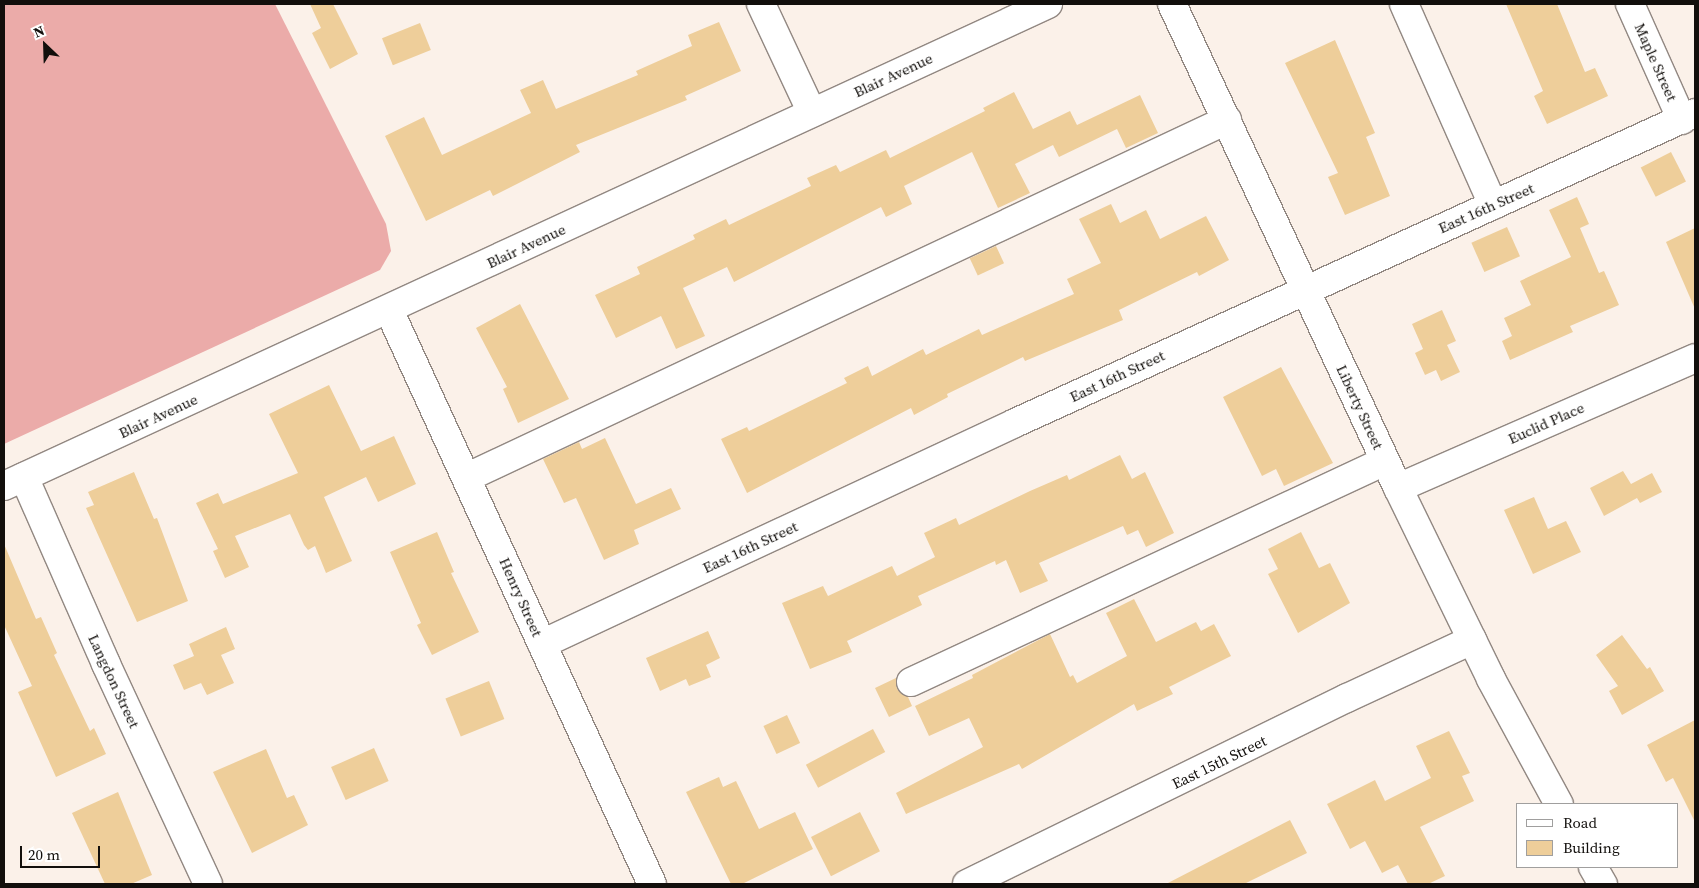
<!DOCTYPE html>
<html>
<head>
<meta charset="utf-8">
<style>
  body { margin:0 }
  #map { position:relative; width:1699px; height:888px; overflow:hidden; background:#fbf1e9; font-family:"Source Serif 4",serif }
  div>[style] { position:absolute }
  .forest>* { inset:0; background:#ebaba9 }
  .building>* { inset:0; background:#eece9a; transform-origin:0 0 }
  .roads { filter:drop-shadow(1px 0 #928882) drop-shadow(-1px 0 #928882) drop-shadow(0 1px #928882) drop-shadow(0 -1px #928882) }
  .minor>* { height:28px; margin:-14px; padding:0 14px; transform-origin:14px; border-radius:14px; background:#fff }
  span { translate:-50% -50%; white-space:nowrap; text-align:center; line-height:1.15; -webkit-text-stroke:5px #fff; paint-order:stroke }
  .street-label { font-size:15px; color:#120f0c }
  .frame { position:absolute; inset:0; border:5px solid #120f0c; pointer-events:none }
  .legend { position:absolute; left:1516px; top:803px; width:162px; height:65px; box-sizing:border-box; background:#fff; border:1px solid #a09f9e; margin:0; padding:6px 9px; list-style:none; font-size:15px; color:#120f0c }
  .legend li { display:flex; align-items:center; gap:10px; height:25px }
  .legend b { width:25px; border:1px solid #a09f9e }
  .north { position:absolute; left:20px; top:20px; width:50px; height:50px; -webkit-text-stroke:4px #fff; paint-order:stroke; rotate:336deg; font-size:14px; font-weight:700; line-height:20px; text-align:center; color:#120f0c }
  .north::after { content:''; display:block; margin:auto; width:18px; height:22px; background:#120f0c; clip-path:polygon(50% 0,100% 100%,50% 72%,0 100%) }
  .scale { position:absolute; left:20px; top:846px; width:80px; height:22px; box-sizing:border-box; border:2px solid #120f0c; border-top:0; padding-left:6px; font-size:15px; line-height:18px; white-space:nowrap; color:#120f0c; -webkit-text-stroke:4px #fff; paint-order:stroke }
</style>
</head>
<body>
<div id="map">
  <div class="forest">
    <div style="clip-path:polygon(4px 4px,275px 4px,386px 224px,391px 251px,380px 270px,4px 444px)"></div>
  </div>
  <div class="building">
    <div style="clip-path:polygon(310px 4px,333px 4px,358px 54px,330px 69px,312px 33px,321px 28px)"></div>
    <div style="clip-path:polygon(1506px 4px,1557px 4px,1585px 72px,1595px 68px,1608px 96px,1547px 124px,1534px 96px,1543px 91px)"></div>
    <div style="clip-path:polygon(719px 22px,741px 71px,685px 96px,687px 100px,576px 145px,580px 152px,493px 196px,490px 190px,426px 221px,385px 136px,424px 117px,442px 155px,531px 113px,520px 90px,543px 80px,556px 109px,638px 75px,636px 71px,692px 46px,688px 35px)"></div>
    <div style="left:420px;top:23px;width:29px;height:41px;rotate:68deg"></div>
    <div style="clip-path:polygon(1335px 40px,1375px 133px,1366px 137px,1390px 196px,1345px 215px,1328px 177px,1338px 173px,1285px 63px)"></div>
    <div style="clip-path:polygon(1014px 92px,1033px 129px,1070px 111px,1077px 125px,1140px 95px,1158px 133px,1126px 148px,1117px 129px,1059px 157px,1053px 145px,1015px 164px,1030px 193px,998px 208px,972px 152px,904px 186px,912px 204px,886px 217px,881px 207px,734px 282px,727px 267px,683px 288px,705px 336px,676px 349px,661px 316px,616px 338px,595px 295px,640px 274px,637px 267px,695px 239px,693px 235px,726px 219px,729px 225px,811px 186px,807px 178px,836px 165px,840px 172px,886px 150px,890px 158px,985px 111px,983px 108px)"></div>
    <div style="left:1671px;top:152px;width:33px;height:34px;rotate:63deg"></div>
    <div style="clip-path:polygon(1577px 197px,1589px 224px,1580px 228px,1599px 273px,1604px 271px,1619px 305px,1570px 326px,1573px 332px,1510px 360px,1502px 341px,1512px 336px,1504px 318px,1531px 305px,1520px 281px,1571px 257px,1549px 210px)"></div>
    <div style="clip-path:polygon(1111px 204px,1120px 223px,1146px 210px,1160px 239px,1206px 216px,1229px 260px,1199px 276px,1197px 272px,1119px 310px,1123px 320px,1025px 361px,1023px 357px,947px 394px,948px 397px,914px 415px,911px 408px,747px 493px,721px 439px,747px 427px,749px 431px,847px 383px,844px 378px,868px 366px,872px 376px,923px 349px,926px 355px,979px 329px,982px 335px,1074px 294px,1067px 279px,1101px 263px,1079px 219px)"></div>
    <div style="left:1507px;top:227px;width:32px;height:39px;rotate:66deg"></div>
    <div style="clip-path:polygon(1695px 228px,1695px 309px,1666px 242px)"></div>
    <div style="left:996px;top:246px;width:19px;height:29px;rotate:65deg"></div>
    <div style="clip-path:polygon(520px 304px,569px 399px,518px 423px,503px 389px,507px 387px,476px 328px)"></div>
    <div style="clip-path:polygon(1442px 310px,1456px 341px,1447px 345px,1460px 372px,1441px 381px,1436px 370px,1425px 375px,1415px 353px,1423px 349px,1412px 324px)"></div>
    <div style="clip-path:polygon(1281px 367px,1333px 463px,1284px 486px,1276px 469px,1262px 476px,1223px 397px)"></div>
    <div style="clip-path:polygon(329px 385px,361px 451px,394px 436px,416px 484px,378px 502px,366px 477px,324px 497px,352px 561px,326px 573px,315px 546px,308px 550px,304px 545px,290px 514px,235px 536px,249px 567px,225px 578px,213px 551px,218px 549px,196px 503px,218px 493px,223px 504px,298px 473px,269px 414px)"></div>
    <div style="clip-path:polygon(605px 438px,636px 504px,671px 488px,681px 509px,634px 530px,639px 544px,604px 560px,576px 498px,564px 503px,543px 459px,579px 442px,582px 449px)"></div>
    <div style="clip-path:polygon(1120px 455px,1132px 479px,1145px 472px,1174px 533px,1146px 547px,1138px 530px,1127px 535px,1123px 526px,1039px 563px,1048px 581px,1020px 593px,1006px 560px,996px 565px,995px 561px,918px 596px,922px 605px,847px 641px,852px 652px,810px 669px,782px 603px,823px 586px,828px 596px,892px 566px,897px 576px,935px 557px,924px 533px,956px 518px,959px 525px,1030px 491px,1067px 475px,1069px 480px)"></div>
    <div style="clip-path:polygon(1623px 471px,1631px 484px,1652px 473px,1662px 492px,1640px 503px,1637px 498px,1604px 516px,1590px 488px)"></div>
    <div style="clip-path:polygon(134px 472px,154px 519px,157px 518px,188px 601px,137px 622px,86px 508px,94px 505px,88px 492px)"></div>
    <div style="clip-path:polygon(1534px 497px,1548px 529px,1566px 521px,1581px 552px,1533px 574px,1504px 510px)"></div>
    <div style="clip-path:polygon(437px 532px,454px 572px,451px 573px,479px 632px,432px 655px,417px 625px,421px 623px,390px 552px)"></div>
    <div style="clip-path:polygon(1301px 532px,1319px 568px,1330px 563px,1350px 603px,1298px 633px,1268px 574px,1278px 569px,1268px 549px)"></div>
    <div style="clip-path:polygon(4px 544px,36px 619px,41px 617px,57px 653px,54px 655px,90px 731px,94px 728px,106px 754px,56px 777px,18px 692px,32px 686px,4px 625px)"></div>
    <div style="clip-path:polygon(1134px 599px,1156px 642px,1196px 622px,1201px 631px,1214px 624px,1231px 656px,1169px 687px,1173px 694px,1137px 711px,1134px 704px,1022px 769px,1019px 764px,906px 814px,896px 793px,983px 747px,969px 718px,929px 736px,915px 706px,973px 678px,972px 675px,1050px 634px,1070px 677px,1073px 675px,1077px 683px,1127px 656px,1106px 613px)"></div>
    <div style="clip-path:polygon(226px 627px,235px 649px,221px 655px,234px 683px,207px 695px,201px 683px,184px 690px,173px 665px,194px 656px,189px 644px)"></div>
    <div style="clip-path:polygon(708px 631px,720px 658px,706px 665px,711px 677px,689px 686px,686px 679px,660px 691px,646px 658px)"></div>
    <div style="clip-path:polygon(1622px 635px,1647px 669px,1650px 667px,1664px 691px,1622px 715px,1609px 691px,1618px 686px,1596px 655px)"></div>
    <div style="clip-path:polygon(896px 678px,897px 689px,908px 697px,912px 706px,889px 717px,875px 688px)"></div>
    <div style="left:489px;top:681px;width:41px;height:47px;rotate:68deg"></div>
    <div style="left:787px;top:715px;width:31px;height:26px;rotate:65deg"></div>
    <div style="clip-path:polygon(1695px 720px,1695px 822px,1673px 778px,1666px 782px,1647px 745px)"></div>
    <div style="left:873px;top:729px;width:26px;height:76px;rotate:62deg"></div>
    <div style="clip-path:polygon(1449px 731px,1470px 773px,1462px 776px,1474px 801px,1420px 827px,1445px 876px,1428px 884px,1408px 884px,1398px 865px,1382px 873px,1365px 841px,1350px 849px,1327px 804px,1375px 780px,1385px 801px,1431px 778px,1416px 746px)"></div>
    <div style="left:374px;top:748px;width:36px;height:47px;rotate:66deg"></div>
    <div style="clip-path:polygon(266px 749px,287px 798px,294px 795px,308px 825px,252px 853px,213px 772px)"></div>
    <div style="clip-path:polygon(719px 777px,723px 787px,736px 781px,759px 829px,795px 812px,813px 849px,742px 884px,731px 884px,686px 792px)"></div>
    <div style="clip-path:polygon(118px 792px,152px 875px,131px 884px,105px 884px,72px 813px)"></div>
    <div style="left:860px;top:812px;width:44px;height:55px;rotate:63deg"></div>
    <div style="clip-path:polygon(1290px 820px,1307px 853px,1244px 884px,1166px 884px)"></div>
  </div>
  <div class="roads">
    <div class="minor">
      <div style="left:761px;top:4px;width:120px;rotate:64.9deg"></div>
      <div style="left:1172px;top:4px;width:534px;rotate:64.97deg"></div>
      <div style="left:1398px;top:488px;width:212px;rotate:64deg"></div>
      <div style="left:1491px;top:679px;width:142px;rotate:61.5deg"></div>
      <div style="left:1404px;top:4px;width:220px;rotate:66.1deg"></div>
      <div style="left:1630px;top:4px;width:127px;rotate:65.9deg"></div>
      <div style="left:389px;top:310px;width:631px;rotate:65.38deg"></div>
      <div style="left:24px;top:477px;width:204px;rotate:66.3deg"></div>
      <div style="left:106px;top:664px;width:242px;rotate:65.1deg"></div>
      <div style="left:468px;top:477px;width:839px;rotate:-25.19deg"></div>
      <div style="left:4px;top:486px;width:1150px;rotate:-24.78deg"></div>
      <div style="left:1398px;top:488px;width:324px;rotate:-23.6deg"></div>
      <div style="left:542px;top:644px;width:522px;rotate:-25.04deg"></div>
      <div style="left:1015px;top:423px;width:747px;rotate:-24.51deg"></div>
      <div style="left:911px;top:682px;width:523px;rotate:-25deg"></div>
      <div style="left:1593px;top:867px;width:20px;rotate:60deg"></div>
      <div style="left:967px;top:884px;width:423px;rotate:-26.1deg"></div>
      <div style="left:1347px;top:698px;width:138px;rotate:-24.9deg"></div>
    </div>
  </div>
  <div class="street-label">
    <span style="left:1656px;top:62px;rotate:66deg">Maple Street</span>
    <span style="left:893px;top:75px;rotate:-25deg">Blair Avenue</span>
    <span style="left:1486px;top:208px;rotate:-24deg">East 16th Street</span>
    <span style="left:526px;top:246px;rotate:-25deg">Blair Avenue</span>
    <span style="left:1117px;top:376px;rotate:-25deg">East 16th Street</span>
    <span style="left:1360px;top:407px;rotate:65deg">Liberty Street</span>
    <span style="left:158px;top:416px;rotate:-25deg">Blair Avenue</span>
    <span style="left:1546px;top:423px;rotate:-24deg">Euclid Place</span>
    <span style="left:750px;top:547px;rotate:-25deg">East 16th Street</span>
    <span style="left:521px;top:597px;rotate:66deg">Henry Street</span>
    <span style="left:114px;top:681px;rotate:65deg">Langdon Street</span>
    <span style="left:1219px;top:762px;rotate:-26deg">East 15th Street</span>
  </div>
  <div class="frame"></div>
  <ul class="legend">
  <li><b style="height:6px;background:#fff"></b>Road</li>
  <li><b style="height:14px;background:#eece9a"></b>Building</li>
  </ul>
  <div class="north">N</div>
  <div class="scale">20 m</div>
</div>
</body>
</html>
